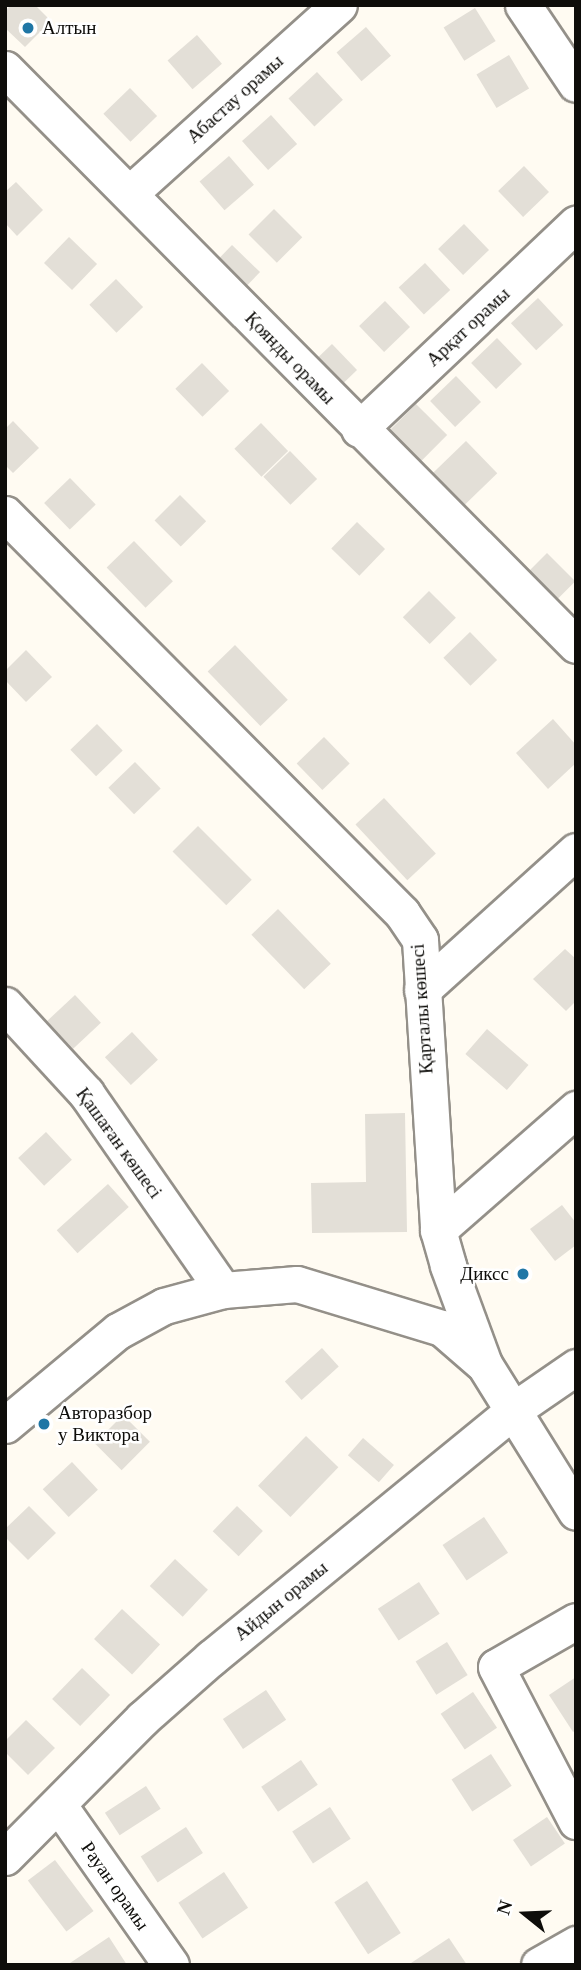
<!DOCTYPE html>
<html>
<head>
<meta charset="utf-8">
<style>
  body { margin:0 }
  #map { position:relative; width:581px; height:1970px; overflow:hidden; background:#fffbf2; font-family:"Times New Roman",serif }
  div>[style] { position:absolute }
  .building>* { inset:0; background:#e3dfd7; transform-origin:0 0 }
  .roads { filter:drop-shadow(2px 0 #949089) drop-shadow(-2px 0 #949089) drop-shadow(0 2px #949089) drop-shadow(0 -2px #949089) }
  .minor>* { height:35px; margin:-17.5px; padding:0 17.5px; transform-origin:17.5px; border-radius:17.5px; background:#fff }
  .dots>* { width:19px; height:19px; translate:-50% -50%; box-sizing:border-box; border:4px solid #fff; border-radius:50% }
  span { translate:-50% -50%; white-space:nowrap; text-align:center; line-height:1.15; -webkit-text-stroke:5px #fff; paint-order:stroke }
  .poi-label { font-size:19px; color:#0e0d0a }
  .left { translate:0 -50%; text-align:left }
  .right { translate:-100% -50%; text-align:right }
  .street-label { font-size:19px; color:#0e0d0a }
  .frame { position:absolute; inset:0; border:7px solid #0e0d0a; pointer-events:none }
  .north { position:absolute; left:490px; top:1879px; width:70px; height:70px; -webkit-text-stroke:5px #fff; paint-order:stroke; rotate:288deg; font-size:19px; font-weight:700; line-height:28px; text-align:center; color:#0e0d0a }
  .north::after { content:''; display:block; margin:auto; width:24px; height:32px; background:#0e0d0a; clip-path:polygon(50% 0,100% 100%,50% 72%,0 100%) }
</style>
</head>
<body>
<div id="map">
  <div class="building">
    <div style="clip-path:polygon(11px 5px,35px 5px,51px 21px,25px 47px,5px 28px,5px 11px)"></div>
    <div style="left:475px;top:8px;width:39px;height:37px;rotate:58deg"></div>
    <div style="left:366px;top:27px;width:38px;height:39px;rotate:49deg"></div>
    <div style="left:197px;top:35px;width:38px;height:39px;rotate:49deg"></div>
    <div style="left:509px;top:55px;width:39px;height:38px;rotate:59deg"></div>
    <div style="left:317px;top:72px;width:38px;height:39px;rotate:47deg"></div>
    <div style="left:130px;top:88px;width:39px;height:37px;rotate:46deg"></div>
    <div style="left:271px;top:115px;width:39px;height:39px;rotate:48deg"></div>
    <div style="left:229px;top:156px;width:38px;height:39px;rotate:49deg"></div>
    <div style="left:524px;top:166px;width:36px;height:36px;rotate:46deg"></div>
    <div style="clip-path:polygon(16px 182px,43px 210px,17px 236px,5px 223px,5px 192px)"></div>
    <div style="left:274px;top:209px;width:40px;height:36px;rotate:45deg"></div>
    <div style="left:464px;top:224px;width:36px;height:36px;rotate:46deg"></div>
    <div style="left:69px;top:237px;width:39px;height:36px;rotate:44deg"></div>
    <div style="left:232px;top:245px;width:39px;height:37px;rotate:44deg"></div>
    <div style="left:425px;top:263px;width:37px;height:36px;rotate:47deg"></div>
    <div style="left:116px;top:279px;width:39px;height:37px;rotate:46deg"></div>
    <div style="left:538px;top:298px;width:37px;height:37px;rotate:47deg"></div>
    <div style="left:385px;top:301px;width:36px;height:36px;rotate:46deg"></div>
    <div style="left:497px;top:338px;width:36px;height:36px;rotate:46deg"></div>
    <div style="left:332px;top:344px;width:36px;height:35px;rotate:46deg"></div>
    <div style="left:202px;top:363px;width:39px;height:37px;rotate:46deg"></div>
    <div style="left:456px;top:376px;width:36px;height:36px;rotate:46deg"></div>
    <div style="left:416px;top:404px;width:44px;height:52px;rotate:45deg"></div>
    <div style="clip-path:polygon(13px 421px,39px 448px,13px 473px,5px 465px,5px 429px)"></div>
    <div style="left:261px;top:423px;width:39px;height:37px;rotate:46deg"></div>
    <div style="left:466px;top:441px;width:45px;height:64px;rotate:46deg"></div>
    <div style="left:290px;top:451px;width:39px;height:37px;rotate:46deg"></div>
    <div style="left:70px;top:478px;width:37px;height:36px;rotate:46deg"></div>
    <div style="left:180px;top:495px;width:37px;height:36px;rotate:45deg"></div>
    <div style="left:357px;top:522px;width:39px;height:37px;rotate:44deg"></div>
    <div style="left:134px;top:541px;width:56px;height:38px;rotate:46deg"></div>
    <div style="left:547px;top:553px;width:40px;height:37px;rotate:45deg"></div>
    <div style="left:429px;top:591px;width:38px;height:37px;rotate:45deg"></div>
    <div style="left:470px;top:632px;width:39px;height:37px;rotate:46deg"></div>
    <div style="left:235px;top:645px;width:76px;height:38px;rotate:46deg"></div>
    <div style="clip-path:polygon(26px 650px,52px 677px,26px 702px,5px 680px,5px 671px)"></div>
    <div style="clip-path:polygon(553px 719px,576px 745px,576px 763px,548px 789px,516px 753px)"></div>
    <div style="left:97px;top:724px;width:37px;height:37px;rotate:46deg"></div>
    <div style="left:324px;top:737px;width:37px;height:38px;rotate:46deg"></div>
    <div style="left:135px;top:762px;width:37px;height:37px;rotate:46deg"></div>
    <div style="left:384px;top:798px;width:76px;height:39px;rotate:47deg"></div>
    <div style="left:198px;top:826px;width:76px;height:36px;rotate:45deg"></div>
    <div style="left:278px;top:909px;width:76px;height:37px;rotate:46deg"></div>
    <div style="clip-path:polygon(565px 949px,576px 959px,576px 1001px,566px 1011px,533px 979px)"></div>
    <div style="left:75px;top:995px;width:38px;height:38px;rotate:47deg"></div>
    <div style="left:487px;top:1029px;width:55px;height:33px;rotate:41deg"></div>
    <div style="left:132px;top:1032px;width:38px;height:37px;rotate:47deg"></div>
    <div style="clip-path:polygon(405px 1113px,407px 1232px,312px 1233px,311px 1183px,366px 1182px,365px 1114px)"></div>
    <div style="left:46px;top:1132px;width:38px;height:38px;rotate:47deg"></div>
    <div style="left:108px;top:1184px;width:31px;height:69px;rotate:48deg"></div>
    <div style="clip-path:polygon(562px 1205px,576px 1223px,576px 1245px,555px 1261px,530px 1229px)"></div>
    <div style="left:322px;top:1348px;width:25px;height:50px;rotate:48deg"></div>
    <div style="left:123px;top:1415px;width:38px;height:40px;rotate:45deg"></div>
    <div style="left:306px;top:1436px;width:45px;height:69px;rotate:44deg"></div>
    <div style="left:363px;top:1438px;width:41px;height:23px;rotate:41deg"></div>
    <div style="left:72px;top:1462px;width:38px;height:40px;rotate:47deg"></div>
    <div style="clip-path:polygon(29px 1506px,56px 1533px,28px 1560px,5px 1537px,5px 1529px)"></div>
    <div style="left:237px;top:1506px;width:36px;height:35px;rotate:44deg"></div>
    <div style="left:484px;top:1517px;width:43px;height:50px;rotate:56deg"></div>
    <div style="left:175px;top:1559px;width:45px;height:37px;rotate:43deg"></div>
    <div style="left:419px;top:1582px;width:38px;height:49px;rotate:57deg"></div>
    <div style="left:122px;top:1609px;width:52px;height:41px;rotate:43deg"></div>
    <div style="left:447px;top:1642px;width:39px;height:37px;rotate:58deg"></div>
    <div style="left:82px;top:1668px;width:39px;height:43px;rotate:44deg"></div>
    <div style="clip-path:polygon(576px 1677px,576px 1730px,573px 1732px,549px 1695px)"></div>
    <div style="left:266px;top:1690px;width:36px;height:52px;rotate:56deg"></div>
    <div style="left:473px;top:1692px;width:43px;height:39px;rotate:56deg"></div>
    <div style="clip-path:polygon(26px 1720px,55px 1748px,28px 1775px,5px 1752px,5px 1741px)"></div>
    <div style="left:491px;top:1754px;width:38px;height:47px;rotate:57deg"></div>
    <div style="left:301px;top:1760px;width:30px;height:48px;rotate:56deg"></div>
    <div style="left:146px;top:1786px;width:27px;height:49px;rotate:57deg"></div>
    <div style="left:330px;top:1807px;width:38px;height:45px;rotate:57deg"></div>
    <div style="left:547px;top:1817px;width:32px;height:41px;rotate:56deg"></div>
    <div style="left:186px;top:1827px;width:31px;height:54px;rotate:57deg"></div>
    <div style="left:55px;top:1860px;width:64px;height:34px;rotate:53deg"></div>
    <div style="left:224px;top:1872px;width:43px;height:55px;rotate:56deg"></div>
    <div style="left:367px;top:1881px;width:62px;height:39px;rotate:57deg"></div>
    <div style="clip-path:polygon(109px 1937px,127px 1965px,67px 1965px)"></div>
    <div style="clip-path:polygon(449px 1938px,467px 1965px,408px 1965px)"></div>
  </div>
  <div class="roads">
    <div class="minor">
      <div style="left:523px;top:5px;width:95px;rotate:56.1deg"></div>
      <div style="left:5px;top:69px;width:811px;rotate:45.25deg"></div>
      <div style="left:130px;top:193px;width:281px;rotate:-42deg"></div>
      <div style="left:359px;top:429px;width:299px;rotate:-43.4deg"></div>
      <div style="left:5px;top:514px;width:563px;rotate:45.14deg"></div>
      <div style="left:402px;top:913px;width:32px;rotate:56deg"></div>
      <div style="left:420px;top:940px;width:291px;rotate:86.4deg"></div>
      <div style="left:438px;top:1230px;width:37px;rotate:74deg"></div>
      <div style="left:448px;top:1266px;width:104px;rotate:69.8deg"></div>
      <div style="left:484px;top:1364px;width:174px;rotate:58.1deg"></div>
      <div style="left:422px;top:990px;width:207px;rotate:-42.1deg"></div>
      <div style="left:5px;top:1005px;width:120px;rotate:47.4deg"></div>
      <div style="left:86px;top:1093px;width:240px;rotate:55.2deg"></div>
      <div style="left:438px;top:1230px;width:184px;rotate:-41.2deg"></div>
      <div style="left:5px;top:1425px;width:147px;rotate:-39.8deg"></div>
      <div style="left:118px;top:1331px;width:52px;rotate:-28.5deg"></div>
      <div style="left:164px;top:1306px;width:61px;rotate:-15.2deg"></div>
      <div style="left:223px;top:1290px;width:74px;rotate:-4.6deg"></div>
      <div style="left:297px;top:1284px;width:152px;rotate:16.9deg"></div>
      <div style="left:442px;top:1328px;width:52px;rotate:41.1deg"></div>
      <div style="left:576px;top:1621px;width:92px;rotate:150.1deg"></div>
      <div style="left:496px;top:1667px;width:174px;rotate:62.5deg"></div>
      <div style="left:60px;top:1807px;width:193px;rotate:54.9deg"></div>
      <div style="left:5px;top:1857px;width:196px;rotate:-45.2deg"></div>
      <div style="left:143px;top:1718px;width:91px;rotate:-41.4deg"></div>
      <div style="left:211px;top:1658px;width:393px;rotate:-39.3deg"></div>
      <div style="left:515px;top:1409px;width:74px;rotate:-34.5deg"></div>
      <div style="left:539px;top:1965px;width:43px;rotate:-29.6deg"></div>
    </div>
  </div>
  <div class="dots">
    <div style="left:28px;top:28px;background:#1f76a5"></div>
    <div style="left:523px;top:1274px;background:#1f76a5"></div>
    <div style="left:44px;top:1424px;background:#1f76a5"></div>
  </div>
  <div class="poi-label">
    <span class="left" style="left:42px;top:28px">Алтын</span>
    <span class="right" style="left:509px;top:1274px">Диксс</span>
    <span class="left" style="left:58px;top:1424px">Авторазбор<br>у Виктора</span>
  </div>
  <div class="street-label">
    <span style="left:235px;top:99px;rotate:-42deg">Абастау орамы</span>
    <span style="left:468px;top:327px;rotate:-43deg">Арқат орамы</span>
    <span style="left:290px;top:358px;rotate:46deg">Қоянды орамы</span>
    <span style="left:422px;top:1009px;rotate:-94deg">Қарталы көшесі</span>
    <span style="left:119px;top:1143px;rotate:54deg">Қашаған көшесі</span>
    <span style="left:281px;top:1601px;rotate:-39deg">Айдын орамы</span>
    <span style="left:115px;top:1886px;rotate:55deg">Рауан орамы</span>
  </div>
  <div class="frame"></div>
  <div class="north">N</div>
</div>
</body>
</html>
